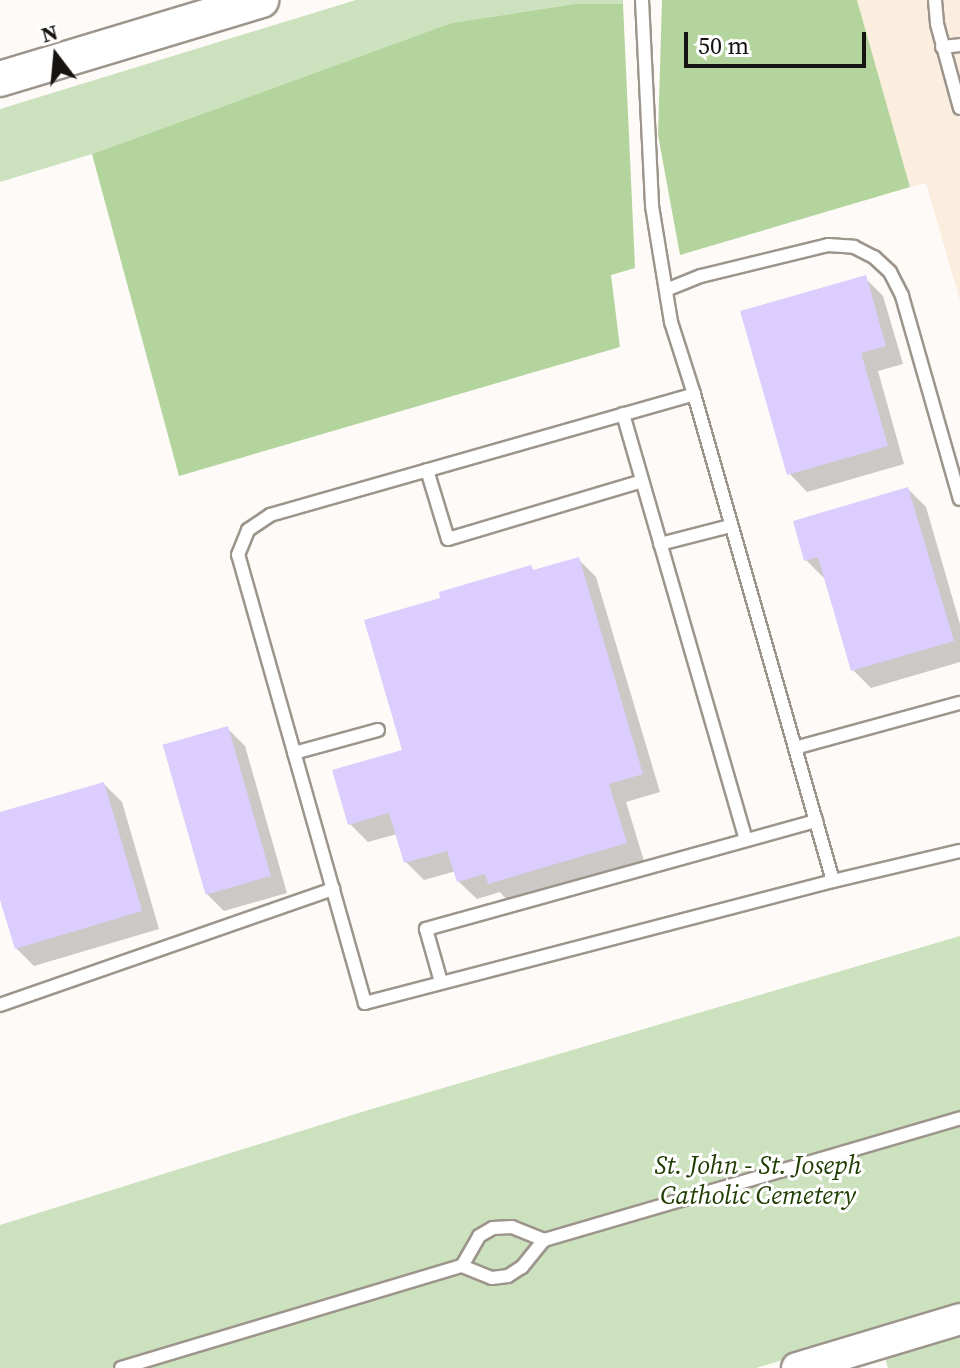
<!DOCTYPE html>
<html>
<head>
<meta charset="utf-8">
<style>
  body { margin:0 }
  #map { position:relative; width:960px; height:1368px; overflow:hidden; background:#fefaf7; font-family:"Source Serif 4",serif }
  div>[style] { position:absolute }
  .built>* { inset:0; background:#fceede }
  .green>* { inset:0; background:#cce2be }
  .forest>* { inset:0; background:#b3d59d }
  .shadow>* { inset:0; background:#0003 }
  .building>* { inset:0; background:#dbcefe; transform-origin:0 0 }
  .roads { filter:drop-shadow(2px 0 #9d958c) drop-shadow(-2px 0 #9d958c) drop-shadow(0 2px #9d958c) drop-shadow(0 -2px #9d958c) }
  .service>* { height:12px; margin:-6px; padding:0 6px; transform-origin:6px; border-radius:6px; background:#fff }
  .tertiary>* { height:30px; margin:-15px; padding:0 15px; transform-origin:15px; border-radius:15px; background:#fff }
  .secondary>* { height:34px; margin:-17px; padding:0 17px; transform-origin:17px; border-radius:17px; background:#fff }
  span { translate:-50% -50%; white-space:nowrap; text-align:center; line-height:1.15; -webkit-text-stroke:6px #fff; paint-order:stroke }
  .park-label { font-size:26px; color:#203d02; font-style:italic }
  .north { position:absolute; left:16px; top:16px; width:80px; height:80px; -webkit-text-stroke:6px #fff; paint-order:stroke; rotate:344deg; font-size:22px; font-weight:700; line-height:32px; text-align:center; color:#161310 }
  .north::after { content:''; display:block; margin:auto; width:28px; height:36px; background:#161310; clip-path:polygon(50% 0,100% 100%,50% 72%,0 100%) }
  .scale { position:absolute; left:684px; top:32px; width:182px; height:36px; box-sizing:border-box; border:4px solid #161310; border-top:0; padding-left:10px; font-size:24px; line-height:28px; white-space:nowrap; color:#161310; -webkit-text-stroke:6px #fff; paint-order:stroke }
</style>
</head>
<body>
<div id="map">
  <div class="built">
    <div style="clip-path:polygon(857px 0,960px 0,960px 301px,926px 183px,910px 187px)"></div>
  </div>
  <div class="green">
    <div style="clip-path:polygon(356px 0,623px 0,623px 4px,574px 4px,451px 23px,92px 154px,0 182px,0 109px)"></div>
    <div style="clip-path:polygon(960px 936px,960px 1368px,888px 1368px,877px 1332px,756px 1368px,0 1368px,0 1225px,365px 1111px)"></div>
  </div>
  <div class="forest">
    <div style="clip-path:polygon(662px 0,857px 0,910px 187px,680px 255px,658px 135px)"></div>
    <div style="clip-path:polygon(574px 4px,623px 4px,635px 268px,611px 275px,620px 347px,179px 476px,92px 154px,451px 23px)"></div>
  </div>
  <div class="shadow">
    <div style="clip-path:polygon(865px 278px,883px 296px,903px 364px,878px 371px,904px 464px,807px 492px,789px 473px)"></div>
    <div style="clip-path:polygon(908px 489px,926px 507px,960px 624px,960px 662px,871px 688px,853px 670px,824px 578px,806px 560px)"></div>
    <div style="clip-path:polygon(578px 559px,596px 577px,660px 792px,626px 802px,644px 861px,508px 901px,500px 892px,477px 899px,458px 881px,456px 871px,424px 880px,406px 862px,397px 834px,368px 842px,350px 824px,405px 751px,443px 600px,531px 567px,535px 572px)"></div>
    <div style="clip-path:polygon(227px 728px,245px 746px,287px 893px,224px 911px,206px 893px)"></div>
    <div style="clip-path:polygon(104px 784px,122px 802px,159px 929px,34px 966px,16px 948px,0 893px,0 815px)"></div>
  </div>
  <div class="building">
    <div style="clip-path:polygon(866px 275px,886px 346px,861px 353px,888px 446px,787px 475px,740px 311px)"></div>
    <div style="clip-path:polygon(908px 487px,954px 641px,851px 671px,818px 557px,804px 561px,793px 521px)"></div>
    <div style="clip-path:polygon(579px 557px,643px 774px,609px 784px,627px 843px,488px 884px,485px 874px,457px 882px,447px 851px,404px 863px,389px 813px,348px 825px,332px 770px,402px 750px,364px 620px,440px 598px,439px 592px,531px 565px,533px 570px)"></div>
    <div style="left:228px;top:726px;width:156px;height:68px;rotate:74deg"></div>
    <div style="clip-path:polygon(104px 782px,142px 911px,15px 949px,0 900px,0 812px)"></div>
  </div>
  <div class="roads">
    <div class="service">
      <div style="left:642px;top:0;width:206px;rotate:87.2deg"></div>
      <div style="left:652px;top:206px;width:118px;rotate:80.7deg"></div>
      <div style="left:671px;top:322px;width:76px;rotate:72.3deg"></div>
      <div style="left:694px;top:394px;width:506px;rotate:74.07deg"></div>
      <div style="left:833px;top:881px;width:484px;rotate:165.4deg"></div>
      <div style="left:365px;top:1003px;width:466px;rotate:-105.8deg"></div>
      <div style="left:238px;top:555px;width:27px;rotate:-68deg"></div>
      <div style="left:248px;top:530px;width:27px;rotate:-34deg"></div>
      <div style="left:270px;top:515px;width:441px;rotate:-15.9deg"></div>
      <div style="left:935px;top:0;width:24px;rotate:85deg"></div>
      <div style="left:937px;top:24px;width:87px;rotate:74.7deg"></div>
      <div style="left:942px;top:47px;width:18px;rotate:-6deg"></div>
      <div style="left:666px;top:290px;width:38px;rotate:-22deg"></div>
      <div style="left:701px;top:276px;width:131px;rotate:-13.7deg"></div>
      <div style="left:828px;top:245px;width:26px;rotate:4deg"></div>
      <div style="left:854px;top:247px;width:22px;rotate:27deg"></div>
      <div style="left:874px;top:257px;width:22px;rotate:43deg"></div>
      <div style="left:890px;top:272px;width:27px;rotate:63deg"></div>
      <div style="left:902px;top:296px;width:211px;rotate:74.1deg"></div>
      <div style="left:623px;top:414px;width:443px;rotate:73.9deg"></div>
      <div style="left:427px;top:470px;width:72px;rotate:73.1deg"></div>
      <div style="left:448px;top:539px;width:202px;rotate:-16.6deg"></div>
      <div style="left:660px;top:544px;width:72px;rotate:-14.4deg"></div>
      <div style="left:795px;top:748px;width:171px;rotate:-15.3deg"></div>
      <div style="left:294px;top:753px;width:87px;rotate:-15.3deg"></div>
      <div style="left:833px;top:881px;width:130px;rotate:-13.3deg"></div>
      <div style="left:441px;top:982px;width:55px;rotate:-105.8deg"></div>
      <div style="left:426px;top:929px;width:405px;rotate:-15.5deg"></div>
      <div style="left:0;top:1005px;width:353px;rotate:-19.2deg"></div>
      <div style="left:462px;top:1266px;width:34px;rotate:-60deg"></div>
      <div style="left:479px;top:1236px;width:16px;rotate:-30deg"></div>
      <div style="left:493px;top:1228px;width:19px;rotate:-3deg"></div>
      <div style="left:512px;top:1227px;width:35px;rotate:22deg"></div>
      <div style="left:121px;top:1368px;width:356px;rotate:-16.7deg"></div>
      <div style="left:462px;top:1266px;width:32px;rotate:22deg"></div>
      <div style="left:492px;top:1278px;width:16px;rotate:-7deg"></div>
      <div style="left:508px;top:1276px;width:17px;rotate:-33deg"></div>
      <div style="left:522px;top:1267px;width:35px;rotate:-51deg"></div>
      <div style="left:544px;top:1240px;width:434px;rotate:-16.3deg"></div>
    </div>
    <div class="tertiary">
      <div style="left:797px;top:1368px;width:170px;rotate:-16.7deg"></div>
    </div>
    <div class="secondary">
      <div style="left:0;top:79px;width:273px;rotate:-16.8deg"></div>
    </div>
  </div>
  <div class="park-label">
    <span style="left:758px;top:1181px">St. John - St. Joseph<br>Catholic Cemetery</span>
  </div>
  <div class="north">N</div>
  <div class="scale">50 m</div>
</div>
</body>
</html>
